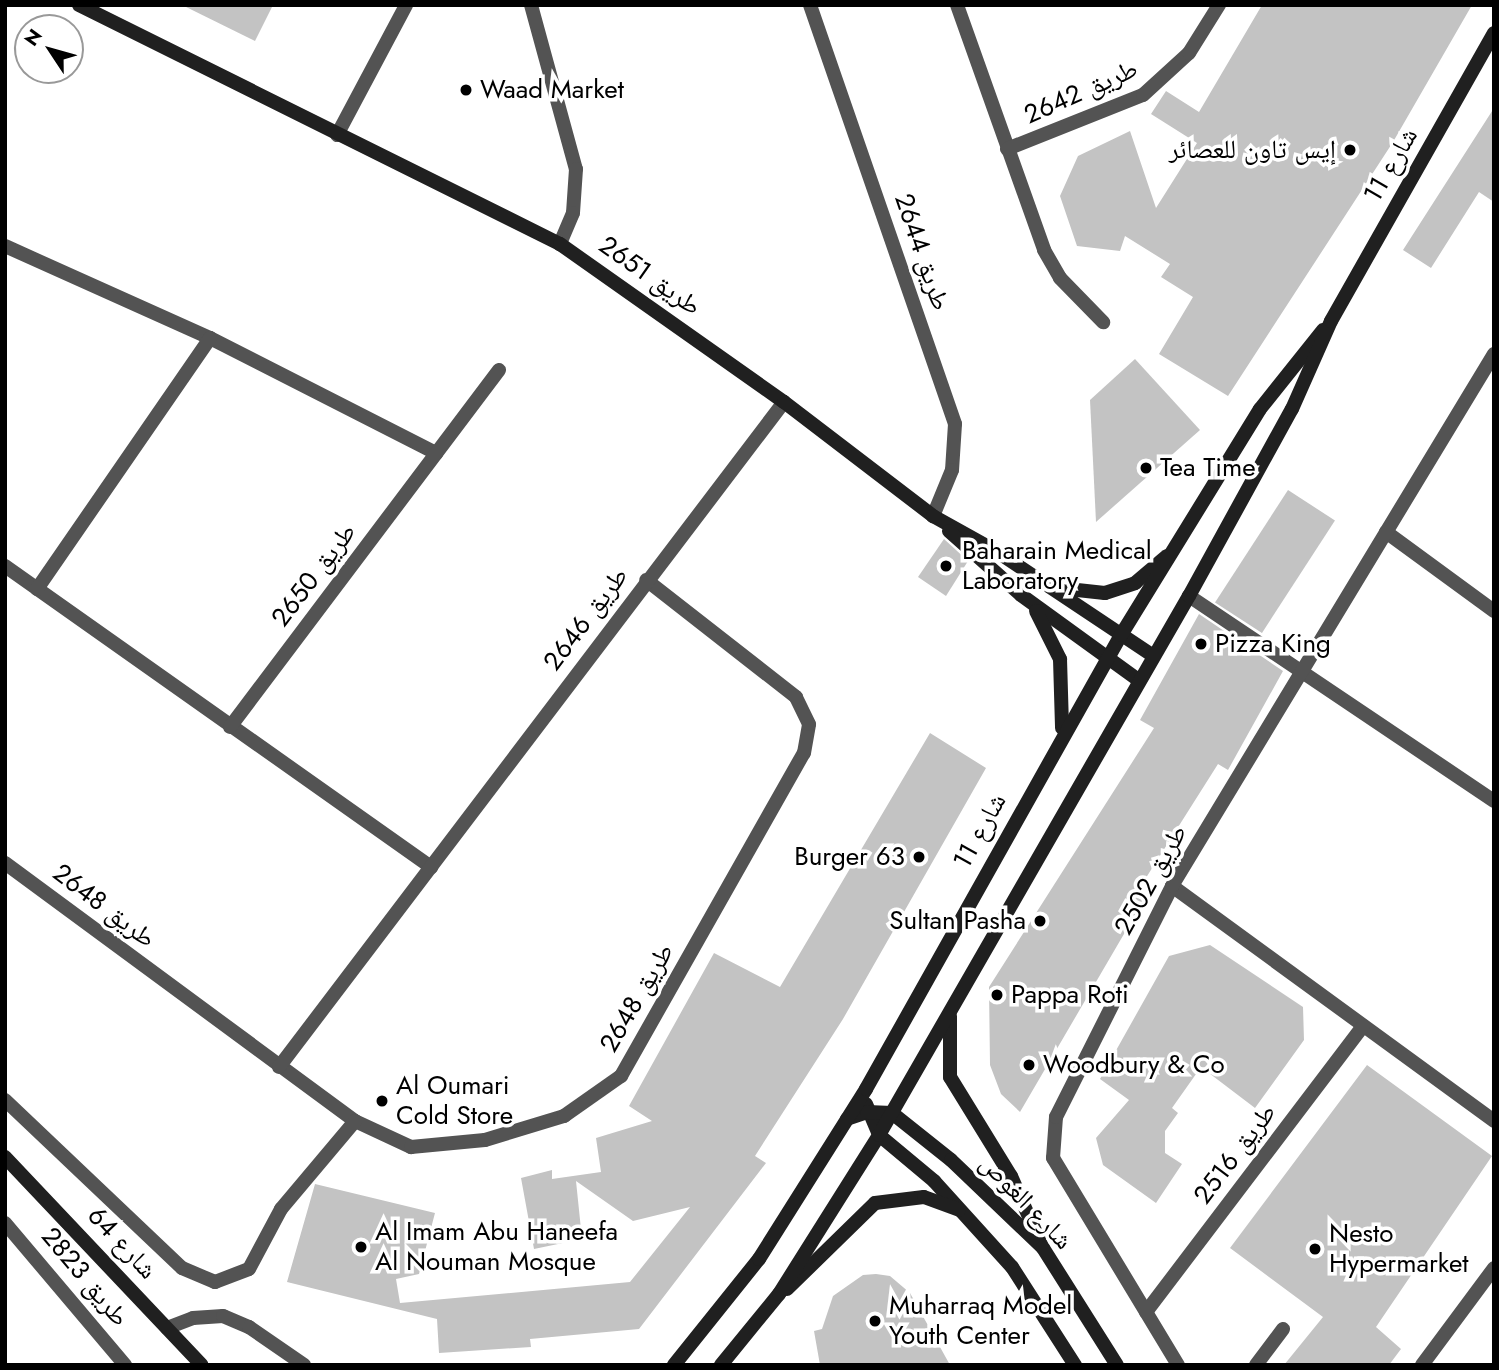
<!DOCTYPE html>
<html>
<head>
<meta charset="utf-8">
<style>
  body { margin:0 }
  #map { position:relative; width:1499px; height:1370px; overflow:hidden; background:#fff; font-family:Jost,"Noto Naskh Arabic",sans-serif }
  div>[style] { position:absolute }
  .building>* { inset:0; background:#c3c3c3; transform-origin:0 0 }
  .street>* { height:14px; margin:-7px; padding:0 7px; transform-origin:7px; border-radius:7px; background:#535353 }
  .secondary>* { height:14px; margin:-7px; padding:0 7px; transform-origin:7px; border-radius:7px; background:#202020 }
  .dots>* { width:19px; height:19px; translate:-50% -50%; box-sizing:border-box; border:4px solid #fff; border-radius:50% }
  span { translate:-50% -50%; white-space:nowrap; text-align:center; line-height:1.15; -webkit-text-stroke:7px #fff; paint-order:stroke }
  .poi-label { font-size:26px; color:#000 }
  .left { translate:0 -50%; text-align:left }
  .right { translate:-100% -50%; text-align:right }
  .street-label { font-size:26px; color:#000 }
  .frame { position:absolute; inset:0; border:7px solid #000; pointer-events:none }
  .north { position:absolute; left:14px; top:14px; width:70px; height:70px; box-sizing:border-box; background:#fff; border:2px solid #999; border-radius:50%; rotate:306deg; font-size:19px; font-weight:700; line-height:28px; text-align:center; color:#000 }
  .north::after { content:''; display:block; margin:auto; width:24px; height:32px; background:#000; clip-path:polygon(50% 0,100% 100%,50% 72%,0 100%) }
</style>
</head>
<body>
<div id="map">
  <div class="building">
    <div style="clip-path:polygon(182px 5px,273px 5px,255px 41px)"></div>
    <div style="clip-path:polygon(1262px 5px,1472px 5px,1393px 142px,1228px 396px,1159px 354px,1193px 297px,1161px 277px,1170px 264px,1125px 236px,1120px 251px,1077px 246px,1060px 196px,1078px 156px,1130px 131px,1156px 208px,1197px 143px,1151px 114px,1166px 91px,1199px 112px)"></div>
    <div style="clip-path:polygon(1494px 108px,1494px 202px,1479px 192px,1431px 268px,1403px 250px)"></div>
    <div style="clip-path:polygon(1135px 359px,1200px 430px,1096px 522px,1090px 400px)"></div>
    <div style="left:1288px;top:490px;width:56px;height:134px;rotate:33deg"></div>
    <div style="clip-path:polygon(944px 539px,968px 561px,946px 596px,918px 577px)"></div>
    <div style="clip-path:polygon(1199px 614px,1283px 671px,1228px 770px,1218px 764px,1137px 892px,1145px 898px,1020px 1112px,1001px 1094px,990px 1065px,989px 987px,1154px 728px,1140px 720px)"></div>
    <div style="clip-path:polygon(930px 733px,986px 768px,843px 1019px,755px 1156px,766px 1163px,639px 1329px,530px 1339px,531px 1347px,439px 1353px,437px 1319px,287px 1282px,315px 1184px,435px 1213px,419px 1274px,396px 1279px,400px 1303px,630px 1282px,690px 1207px,633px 1221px,576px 1181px,582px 1239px,534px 1249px,521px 1178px,552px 1170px,552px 1179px,601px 1172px,596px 1138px,652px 1121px,629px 1106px,714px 953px,780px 987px)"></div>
    <div style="clip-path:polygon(1210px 945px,1303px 1007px,1304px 1040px,1255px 1108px,1201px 1067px,1172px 1108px,1178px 1113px,1165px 1131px,1165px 1153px,1182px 1164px,1156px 1203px,1103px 1165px,1096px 1138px,1129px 1100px,1100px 1079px,1169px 956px)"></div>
    <div style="clip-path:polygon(1367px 1065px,1492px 1156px,1376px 1327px,1401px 1349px,1389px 1365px,1284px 1365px,1323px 1317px,1230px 1248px)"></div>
    <div style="clip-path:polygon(876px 1274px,890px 1276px,910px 1293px,950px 1365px,820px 1365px,814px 1331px,822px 1329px,833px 1296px,863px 1275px)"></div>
  </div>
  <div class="street">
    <div style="left:531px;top:5px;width:170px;rotate:74.7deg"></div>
    <div style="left:576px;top:169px;width:44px;rotate:93.9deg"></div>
    <div style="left:573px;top:213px;width:34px;rotate:113deg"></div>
    <div style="left:810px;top:5px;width:443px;rotate:70.9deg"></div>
    <div style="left:955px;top:424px;width:46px;rotate:93.7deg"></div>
    <div style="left:952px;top:470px;width:50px;rotate:112.4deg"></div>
    <div style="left:957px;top:5px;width:260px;rotate:70.4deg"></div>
    <div style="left:1044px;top:250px;width:32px;rotate:60deg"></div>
    <div style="left:1060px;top:278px;width:62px;rotate:45.7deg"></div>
    <div style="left:337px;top:135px;width:147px;rotate:-62deg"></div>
    <div style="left:1007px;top:149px;width:146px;rotate:-21.7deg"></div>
    <div style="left:1143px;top:95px;width:62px;rotate:-42.4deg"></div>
    <div style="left:1189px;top:53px;width:57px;rotate:-58deg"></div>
    <div style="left:5px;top:246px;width:225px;rotate:24.2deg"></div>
    <div style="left:210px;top:338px;width:254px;rotate:27deg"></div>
    <div style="left:1386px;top:532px;width:134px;rotate:36.2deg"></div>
    <div style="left:5px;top:566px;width:522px;rotate:35.24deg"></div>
    <div style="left:37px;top:589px;width:305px;rotate:-55.4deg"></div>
    <div style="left:1189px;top:596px;width:367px;rotate:33.9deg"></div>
    <div style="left:230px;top:727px;width:447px;rotate:-53deg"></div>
    <div style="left:5px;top:863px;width:435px;rotate:36.4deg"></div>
    <div style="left:355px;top:1121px;width:62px;rotate:24.9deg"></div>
    <div style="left:411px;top:1147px;width:74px;rotate:-5.4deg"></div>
    <div style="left:485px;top:1140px;width:83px;rotate:-16.9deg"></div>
    <div style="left:564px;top:1116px;width:70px;rotate:-35.1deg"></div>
    <div style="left:621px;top:1076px;width:371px;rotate:-60.5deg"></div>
    <div style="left:804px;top:753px;width:29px;rotate:-80deg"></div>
    <div style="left:809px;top:724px;width:30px;rotate:-116deg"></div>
    <div style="left:796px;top:697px;width:190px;rotate:-142deg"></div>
    <div style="left:1172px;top:886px;width:399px;rotate:36.1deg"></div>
    <div style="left:279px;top:1067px;width:835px;rotate:-52.79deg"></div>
    <div style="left:5px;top:1100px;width:244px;rotate:43.5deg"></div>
    <div style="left:182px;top:1268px;width:36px;rotate:23deg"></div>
    <div style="left:215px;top:1282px;width:36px;rotate:-21deg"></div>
    <div style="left:249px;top:1269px;width:68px;rotate:-61.9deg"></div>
    <div style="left:281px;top:1209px;width:115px;rotate:-49.9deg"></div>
    <div style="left:5px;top:1223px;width:186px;rotate:49.8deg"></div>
    <div style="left:1146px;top:1312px;width:359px;rotate:-52.8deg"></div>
    <div style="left:167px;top:1328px;width:28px;rotate:-21deg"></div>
    <div style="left:193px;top:1318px;width:30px;rotate:-4deg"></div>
    <div style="left:223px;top:1316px;width:28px;rotate:23deg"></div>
    <div style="left:249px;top:1327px;width:67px;rotate:34.6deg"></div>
    <div style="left:1178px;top:1365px;width:242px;rotate:-121.1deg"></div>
    <div style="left:1053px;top:1158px;width:41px;rotate:-85.8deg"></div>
    <div style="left:1056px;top:1117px;width:258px;rotate:-63.3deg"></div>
    <div style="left:1172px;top:886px;width:622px;rotate:-58.82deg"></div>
    <div style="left:1256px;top:1365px;width:45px;rotate:-53.1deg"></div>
    <div style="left:1422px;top:1365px;width:121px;rotate:-53.4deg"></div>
  </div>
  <div class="secondary">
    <div style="left:79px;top:5px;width:537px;rotate:26.42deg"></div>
    <div style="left:560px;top:244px;width:274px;rotate:35.2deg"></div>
    <div style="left:784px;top:402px;width:188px;rotate:37.4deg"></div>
    <div style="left:933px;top:516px;width:72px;rotate:29.1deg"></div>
    <div style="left:996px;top:551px;width:187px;rotate:33.7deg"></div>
    <div style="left:949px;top:531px;width:96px;rotate:41.6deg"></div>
    <div style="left:1021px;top:595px;width:143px;rotate:35.9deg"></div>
    <div style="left:1059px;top:588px;width:46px;rotate:6.2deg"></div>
    <div style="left:1105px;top:593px;width:32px;rotate:-18deg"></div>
    <div style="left:1135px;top:583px;width:42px;rotate:-40.2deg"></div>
    <div style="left:1036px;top:611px;width:54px;rotate:63.4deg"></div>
    <div style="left:1060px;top:659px;width:69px;rotate:88.3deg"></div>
    <div style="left:950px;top:1016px;width:61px;rotate:90deg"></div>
    <div style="left:950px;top:1077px;width:116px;rotate:58.4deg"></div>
    <div style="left:1011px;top:1176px;width:74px;rotate:66.2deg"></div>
    <div style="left:866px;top:1104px;width:34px;rotate:67deg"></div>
    <div style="left:879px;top:1135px;width:72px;rotate:39.9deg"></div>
    <div style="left:934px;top:1181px;width:116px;rotate:47.8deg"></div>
    <div style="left:1012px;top:1267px;width:117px;rotate:57.3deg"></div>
    <div style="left:847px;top:1119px;width:21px;rotate:-19deg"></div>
    <div style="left:867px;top:1112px;width:25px;rotate:2deg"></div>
    <div style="left:892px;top:1113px;width:75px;rotate:38.5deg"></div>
    <div style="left:951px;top:1160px;width:127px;rotate:43.7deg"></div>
    <div style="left:1043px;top:1248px;width:138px;rotate:57.7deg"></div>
    <div style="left:5px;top:1157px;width:286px;rotate:46.6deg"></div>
    <div style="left:787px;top:1289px;width:123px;rotate:-44.3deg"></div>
    <div style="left:875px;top:1203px;width:49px;rotate:-7deg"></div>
    <div style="left:924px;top:1197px;width:37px;rotate:20deg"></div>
    <div style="left:674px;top:1365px;width:136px;rotate:-51.3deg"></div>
    <div style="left:759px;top:1259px;width:201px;rotate:-57.8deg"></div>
    <div style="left:866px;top:1089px;width:521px;rotate:-60.68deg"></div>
    <div style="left:1121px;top:635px;width:265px;rotate:-58.4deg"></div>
    <div style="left:1260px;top:409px;width:101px;rotate:-51.4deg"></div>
    <div style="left:721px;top:1365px;width:92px;rotate:-50.8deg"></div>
    <div style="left:779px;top:1294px;width:188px;rotate:-57.8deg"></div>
    <div style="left:879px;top:1135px;width:622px;rotate:-60.1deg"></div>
    <div style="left:1189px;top:596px;width:213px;rotate:-61.2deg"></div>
    <div style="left:1292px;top:409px;width:96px;rotate:-66.1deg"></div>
    <div style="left:1331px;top:321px;width:331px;rotate:-60.5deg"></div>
  </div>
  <div class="dots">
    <div style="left:466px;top:90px;background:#000"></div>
    <div style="left:1350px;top:150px;background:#000"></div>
    <div style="left:1146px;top:468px;background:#000"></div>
    <div style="left:946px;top:566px;background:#000"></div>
    <div style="left:1201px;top:644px;background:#000"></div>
    <div style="left:919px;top:857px;background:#000"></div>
    <div style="left:1040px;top:921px;background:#000"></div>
    <div style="left:997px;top:995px;background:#000"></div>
    <div style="left:1029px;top:1065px;background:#000"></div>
    <div style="left:382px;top:1101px;background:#000"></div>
    <div style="left:361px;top:1247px;background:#000"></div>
    <div style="left:1315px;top:1249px;background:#000"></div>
    <div style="left:875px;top:1321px;background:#000"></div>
  </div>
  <div class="poi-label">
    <span class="left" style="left:480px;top:90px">Waad Market</span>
    <span class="right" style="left:1336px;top:150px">إيس تاون للعصائر</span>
    <span class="left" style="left:1160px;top:468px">Tea Time</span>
    <span class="left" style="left:962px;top:566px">Baharain Medical<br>Laboratory</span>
    <span class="left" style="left:1215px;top:644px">Pizza King</span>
    <span class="right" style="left:905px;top:857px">Burger 63</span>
    <span class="right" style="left:1026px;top:921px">Sultan Pasha</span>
    <span class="left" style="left:1011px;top:995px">Pappa Roti</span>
    <span class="left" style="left:1043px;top:1065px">Woodbury &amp; Co</span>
    <span class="left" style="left:396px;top:1101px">Al Oumari<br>Cold Store</span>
    <span class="left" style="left:375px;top:1247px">Al Imam Abu Haneefa<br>Al Nouman Mosque</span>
    <span class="left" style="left:1329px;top:1249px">Nesto<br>Hypermarket</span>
    <span class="left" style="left:889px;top:1321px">Muharraq Model<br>Youth Center</span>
  </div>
  <div class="street-label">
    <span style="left:1081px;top:92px;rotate:-24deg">طريق 2642</span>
    <span style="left:1391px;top:165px;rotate:-60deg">شارع 11</span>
    <span style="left:922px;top:252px;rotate:71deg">طريق 2644</span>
    <span style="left:650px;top:276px;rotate:35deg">طريق 2651</span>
    <span style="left:314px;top:575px;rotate:-53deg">طريق 2650</span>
    <span style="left:586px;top:619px;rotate:-53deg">طريق 2646</span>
    <span style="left:980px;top:831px;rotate:-61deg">شارع 11</span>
    <span style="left:1151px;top:880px;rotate:-61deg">طريق 2502</span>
    <span style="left:104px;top:906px;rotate:37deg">طريق 2648</span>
    <span style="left:637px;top:998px;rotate:-60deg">طريق 2648</span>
    <span style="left:1235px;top:1154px;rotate:-53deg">طريق 2516</span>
    <span style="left:1026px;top:1202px;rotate:46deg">شارع الغوص</span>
    <span style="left:122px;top:1243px;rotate:47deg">شارع 64</span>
    <span style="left:85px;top:1277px;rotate:50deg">طريق 2823</span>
  </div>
  <div class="frame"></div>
  <div class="north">N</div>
</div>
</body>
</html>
